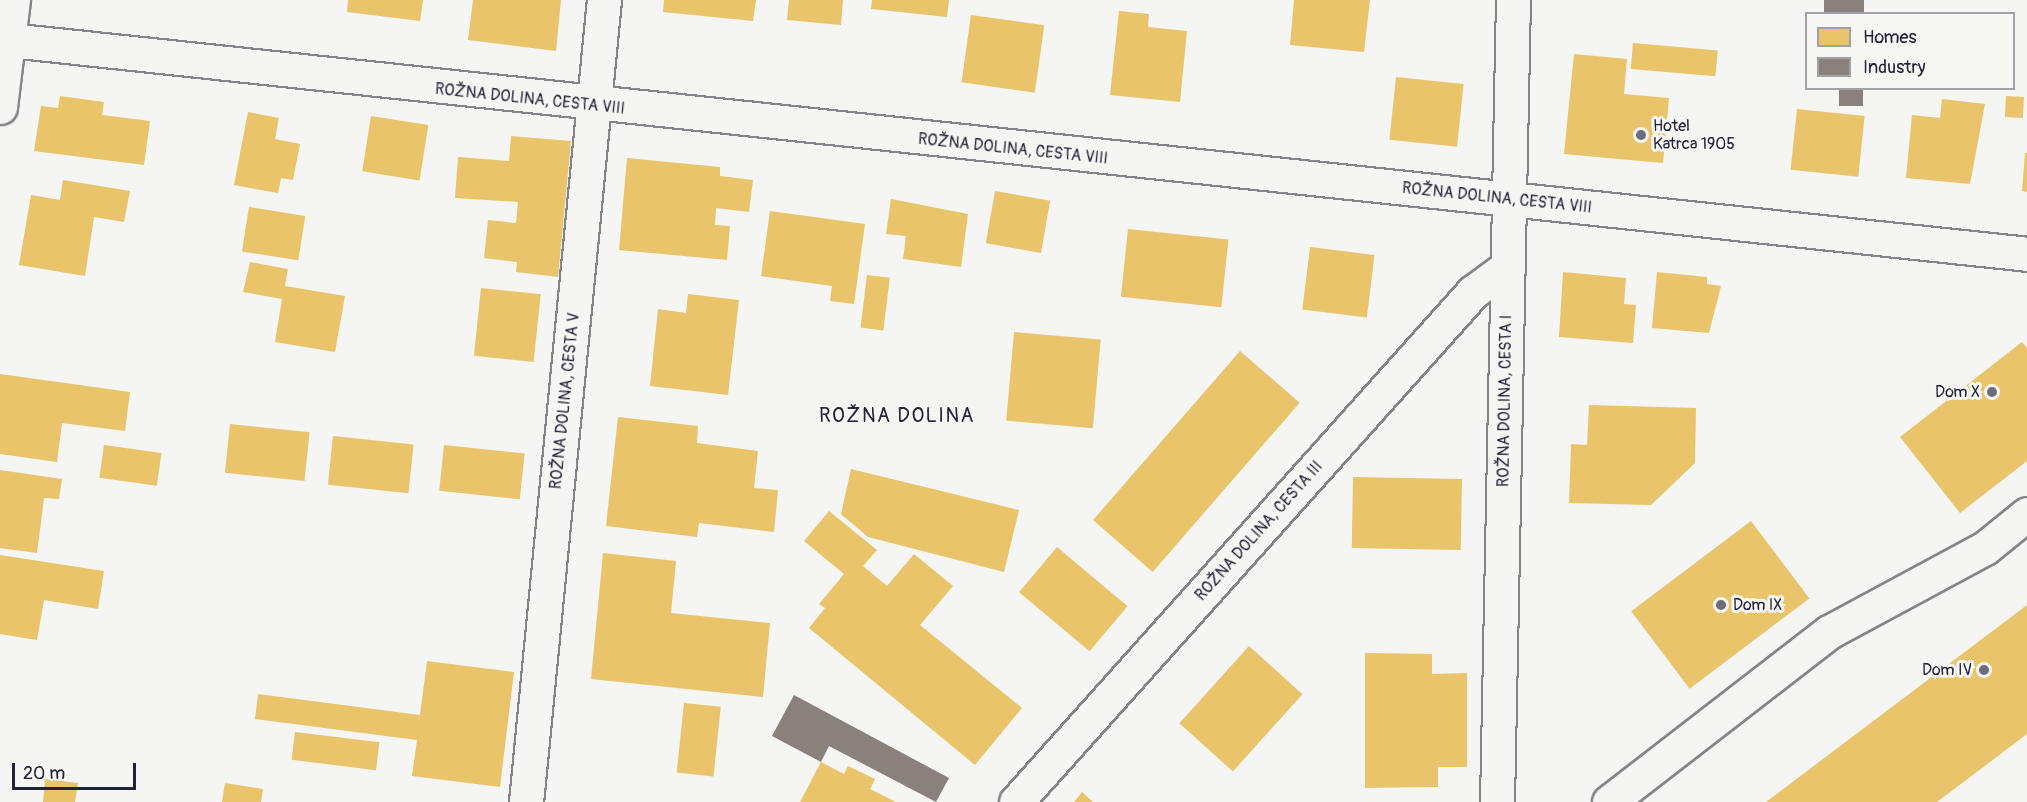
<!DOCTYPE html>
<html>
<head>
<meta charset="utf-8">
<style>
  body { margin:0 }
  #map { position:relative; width:2027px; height:802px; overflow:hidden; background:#f5f5f3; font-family:Pangolin,sans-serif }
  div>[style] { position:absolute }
  .homes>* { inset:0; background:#e9c46a; transform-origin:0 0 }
  .industry>* { inset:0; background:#8a817c; transform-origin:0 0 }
  .roads { filter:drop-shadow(2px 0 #858589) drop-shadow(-2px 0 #858589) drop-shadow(0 2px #858589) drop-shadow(0 -2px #858589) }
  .minor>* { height:33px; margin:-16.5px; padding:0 16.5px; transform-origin:16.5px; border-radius:16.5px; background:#f5f5f3 }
  .dots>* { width:16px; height:16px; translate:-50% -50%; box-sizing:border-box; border:3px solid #f6f6f2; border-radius:50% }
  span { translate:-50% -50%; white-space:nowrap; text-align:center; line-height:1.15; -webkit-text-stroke:6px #f6f6f2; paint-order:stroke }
  .street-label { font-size:16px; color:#22223b }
  .poi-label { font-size:16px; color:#22223b }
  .left { translate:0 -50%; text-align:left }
  .right { translate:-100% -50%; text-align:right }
  .quarter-label { font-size:20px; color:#22223b; letter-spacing:1.5px }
  .legend { position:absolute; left:1805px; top:12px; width:210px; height:78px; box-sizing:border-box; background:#f6f6f2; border:2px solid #a1a1a9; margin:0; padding:8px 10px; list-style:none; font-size:18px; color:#22223b }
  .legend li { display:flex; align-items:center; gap:12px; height:30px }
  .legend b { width:30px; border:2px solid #a1a1a9 }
  .scale { position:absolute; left:12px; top:763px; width:124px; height:27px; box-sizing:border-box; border:3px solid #22223b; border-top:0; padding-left:8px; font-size:18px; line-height:21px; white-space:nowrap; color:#22223b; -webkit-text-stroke:4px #f6f6f2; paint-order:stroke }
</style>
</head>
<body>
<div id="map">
  <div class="homes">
    <div style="clip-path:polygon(348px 0,423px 0,420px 21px,347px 12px)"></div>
    <div style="clip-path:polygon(473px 0,561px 0,556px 51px,468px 40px)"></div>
    <div style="clip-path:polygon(664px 0,756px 0,753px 21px,663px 12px)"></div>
    <div style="clip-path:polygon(789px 0,843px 0,841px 25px,787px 20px)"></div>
    <div style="clip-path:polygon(872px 0,949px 0,947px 17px,871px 9px)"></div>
    <div style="clip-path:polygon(1294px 0,1370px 0,1364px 52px,1290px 45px)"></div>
    <div style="clip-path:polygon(1119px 11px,1149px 14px,1148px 27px,1187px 31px,1180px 102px,1110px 95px)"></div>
    <div style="left:971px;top:15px;width:74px;height:68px;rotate:8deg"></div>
    <div style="left:1633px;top:43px;width:85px;height:26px;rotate:5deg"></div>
    <div style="clip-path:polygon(1574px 54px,1627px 59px,1624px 94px,1669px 98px,1663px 163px,1564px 154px)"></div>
    <div style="left:1396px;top:77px;width:68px;height:63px;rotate:6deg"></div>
    <div style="clip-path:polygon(60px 96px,104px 102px,102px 115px,150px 121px,144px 165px,34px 151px,41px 106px,58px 108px)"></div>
    <div style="left:2006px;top:96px;width:18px;height:21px;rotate:3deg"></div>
    <div style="clip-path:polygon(1942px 99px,1985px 104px,1970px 184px,1906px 178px,1912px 115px,1940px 118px)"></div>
    <div style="left:1797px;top:109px;width:68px;height:61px;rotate:6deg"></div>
    <div style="clip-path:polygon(248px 112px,279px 118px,275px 139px,300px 144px,293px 180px,281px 178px,278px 193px,234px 185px)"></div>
    <div style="left:371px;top:116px;width:58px;height:56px;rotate:9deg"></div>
    <div style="clip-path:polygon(511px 136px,571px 141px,558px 277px,516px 272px,517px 262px,484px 258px,488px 220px,516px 223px,518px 202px,455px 198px,458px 157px,509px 161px)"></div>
    <div style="clip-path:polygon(2025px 153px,2027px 153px,2027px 192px,2022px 191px)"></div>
    <div style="clip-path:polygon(627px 158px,720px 167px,720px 176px,753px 180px,749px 212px,716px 208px,715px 225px,730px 226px,727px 260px,619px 250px)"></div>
    <div style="clip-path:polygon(63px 180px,130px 191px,124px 222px,94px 217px,85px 276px,19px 265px,31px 195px,60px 200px)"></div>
    <div style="left:995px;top:191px;width:56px;height:53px;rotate:10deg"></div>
    <div style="clip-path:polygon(891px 199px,968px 214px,961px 267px,903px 259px,906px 236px,886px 234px)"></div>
    <div style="left:249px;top:207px;width:57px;height:45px;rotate:9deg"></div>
    <div style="clip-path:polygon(770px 211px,865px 224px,854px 304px,830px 301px,832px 286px,761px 276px)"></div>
    <div style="left:1128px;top:229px;width:101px;height:68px;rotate:6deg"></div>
    <div style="left:1310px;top:247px;width:65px;height:63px;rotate:7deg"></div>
    <div style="clip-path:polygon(250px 262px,288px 269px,285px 286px,345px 296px,335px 352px,275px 342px,282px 299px,243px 292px)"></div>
    <div style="clip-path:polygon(1563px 272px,1626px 278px,1624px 304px,1636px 305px,1633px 343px,1559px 337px)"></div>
    <div style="clip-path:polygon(1657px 272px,1707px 277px,1707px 284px,1721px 286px,1709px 333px,1652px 328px)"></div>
    <div style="left:867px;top:275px;width:23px;height:53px;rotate:7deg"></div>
    <div style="left:481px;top:288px;width:60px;height:68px;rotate:6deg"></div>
    <div style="clip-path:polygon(688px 294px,739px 300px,728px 395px,650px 386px,658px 309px,686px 313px)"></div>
    <div style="left:1014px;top:332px;width:87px;height:89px;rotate:5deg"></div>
    <div style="clip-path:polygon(2022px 342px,2027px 348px,2027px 461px,1960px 513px,1900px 437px)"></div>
    <div style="left:1240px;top:351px;width:79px;height:224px;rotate:41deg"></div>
    <div style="clip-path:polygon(0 374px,130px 392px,125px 431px,62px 423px,57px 462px,0 454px)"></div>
    <div style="clip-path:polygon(1589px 405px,1696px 408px,1695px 463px,1651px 505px,1569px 503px,1571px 444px,1587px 445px)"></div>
    <div style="clip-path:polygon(618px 417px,698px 426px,697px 443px,758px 451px,754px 488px,778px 490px,774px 532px,699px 523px,697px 537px,606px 526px)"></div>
    <div style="left:230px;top:424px;width:80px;height:49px;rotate:6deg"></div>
    <div style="left:333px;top:436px;width:81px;height:49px;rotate:6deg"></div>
    <div style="left:104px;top:445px;width:58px;height:33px;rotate:8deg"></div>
    <div style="left:444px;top:445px;width:81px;height:46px;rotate:6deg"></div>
    <div style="clip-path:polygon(851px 469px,1019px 510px,1004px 572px,868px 537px,841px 514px)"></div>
    <div style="clip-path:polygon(0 470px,62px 479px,59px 499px,44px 498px,37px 553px,0 548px)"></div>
    <div style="left:1353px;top:477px;width:109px;height:71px;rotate:1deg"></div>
    <div style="clip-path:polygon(829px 511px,877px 550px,863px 566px,887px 586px,914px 554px,953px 586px,920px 625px,1022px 708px,975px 765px,809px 628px,825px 608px,819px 604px,844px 574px,804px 541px)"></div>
    <div style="left:1751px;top:521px;width:97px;height:150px;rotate:53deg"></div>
    <div style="left:1057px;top:547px;width:92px;height:59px;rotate:40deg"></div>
    <div style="clip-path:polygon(603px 553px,676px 561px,671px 613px,770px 623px,763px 697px,591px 679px)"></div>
    <div style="clip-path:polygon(0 555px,104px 571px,98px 609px,44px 600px,37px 640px,0 634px)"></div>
    <div style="clip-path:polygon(2027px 605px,2027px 734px,1937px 802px,1766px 802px)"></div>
    <div style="left:1249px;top:646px;width:72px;height:104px;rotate:42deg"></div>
    <div style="clip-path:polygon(1365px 653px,1432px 654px,1432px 674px,1467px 673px,1467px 767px,1438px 767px,1438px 787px,1365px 788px)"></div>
    <div style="clip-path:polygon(427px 661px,514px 672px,500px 787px,412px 776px,417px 740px,255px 719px,258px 694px,420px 715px)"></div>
    <div style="left:684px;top:703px;width:37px;height:70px;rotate:6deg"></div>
    <div style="left:295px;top:732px;width:85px;height:28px;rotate:7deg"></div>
    <div style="clip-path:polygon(821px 762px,844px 774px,848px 766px,875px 779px,870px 789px,896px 802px,800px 802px)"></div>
    <div style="clip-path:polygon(45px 779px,78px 783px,75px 802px,43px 802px)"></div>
    <div style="clip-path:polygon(225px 783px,263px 789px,261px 802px,222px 802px)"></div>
    <div style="clip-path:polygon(1082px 792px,1093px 802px,1074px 802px)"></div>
  </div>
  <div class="industry">
    <div style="left:1824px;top:0;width:40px;height:14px"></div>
    <div style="left:1839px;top:88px;width:24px;height:18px"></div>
    <div style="clip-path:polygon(794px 695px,949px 778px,936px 802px,829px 746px,821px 762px,772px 736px)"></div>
  </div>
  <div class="roads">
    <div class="minor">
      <div style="left:0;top:39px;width:2038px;rotate:6.05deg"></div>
      <div style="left:0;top:107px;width:108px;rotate:-83.1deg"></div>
      <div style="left:526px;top:802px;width:806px;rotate:-84.45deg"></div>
      <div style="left:1016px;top:802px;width:685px;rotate:-48.14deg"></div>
      <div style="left:1473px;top:292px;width:42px;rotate:-36.3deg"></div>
      <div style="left:1497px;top:802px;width:802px;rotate:-88.86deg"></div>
      <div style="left:1609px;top:802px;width:278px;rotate:-37.7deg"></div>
      <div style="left:1829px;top:632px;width:177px;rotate:-28.3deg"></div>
      <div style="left:1985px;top:548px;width:54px;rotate:-39deg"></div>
    </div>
  </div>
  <div class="dots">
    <div style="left:1641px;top:135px;background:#6c6c7b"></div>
    <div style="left:1992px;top:392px;background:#6c6c7b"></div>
    <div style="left:1721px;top:605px;background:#6c6c7b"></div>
    <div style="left:1984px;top:670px;background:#6c6c7b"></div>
  </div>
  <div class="street-label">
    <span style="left:530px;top:99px;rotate:6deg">ROŽNA DOLINA, CESTA VIII</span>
    <span style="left:1013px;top:149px;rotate:6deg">ROŽNA DOLINA, CESTA VIII</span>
    <span style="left:1497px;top:198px;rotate:6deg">ROŽNA DOLINA, CESTA VIII</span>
    <span style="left:565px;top:401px;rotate:-84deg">ROŽNA DOLINA, CESTA V</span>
    <span style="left:1505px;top:401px;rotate:-89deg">ROŽNA DOLINA, CESTA I</span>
    <span style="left:1259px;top:531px;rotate:-48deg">ROŽNA DOLINA, CESTA III</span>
  </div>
  <div class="poi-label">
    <span class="left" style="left:1653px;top:135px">Hotel<br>Katrca 1905</span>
    <span class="right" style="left:1980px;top:392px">Dom X</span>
    <span class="left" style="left:1733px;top:605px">Dom IX</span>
    <span class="right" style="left:1972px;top:670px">Dom IV</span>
  </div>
  <div class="quarter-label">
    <span style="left:897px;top:415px">ROŽNA DOLINA</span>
  </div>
  <ul class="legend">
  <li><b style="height:16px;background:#e9c46a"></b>Homes</li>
  <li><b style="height:16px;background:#8a817c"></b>Industry</li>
  </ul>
  <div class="scale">20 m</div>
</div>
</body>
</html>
